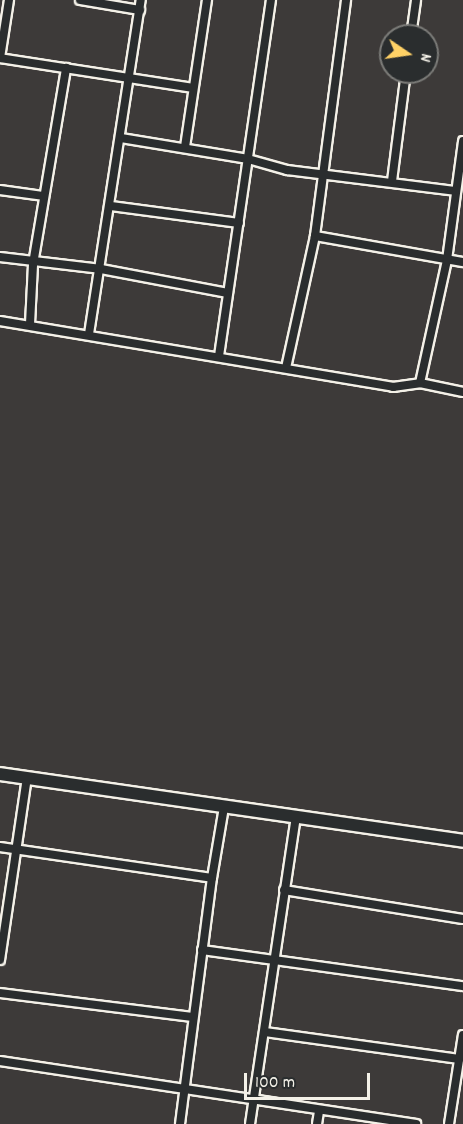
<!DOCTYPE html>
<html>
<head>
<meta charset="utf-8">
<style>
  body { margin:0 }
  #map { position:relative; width:463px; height:1124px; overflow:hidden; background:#3d3a39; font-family:Dekko,sans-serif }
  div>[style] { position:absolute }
  .roads { filter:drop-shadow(2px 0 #f4f1e8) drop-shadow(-2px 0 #f4f1e8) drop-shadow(0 2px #f4f1e8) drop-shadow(0 -2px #f4f1e8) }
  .street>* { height:8px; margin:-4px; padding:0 4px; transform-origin:4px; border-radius:4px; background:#2a2d2e }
  .secondary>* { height:12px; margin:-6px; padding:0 6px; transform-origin:6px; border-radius:6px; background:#2a2d2e }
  span { translate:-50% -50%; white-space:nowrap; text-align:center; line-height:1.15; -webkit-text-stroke:4.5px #2a2d2e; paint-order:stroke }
  .north { position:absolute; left:379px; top:24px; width:60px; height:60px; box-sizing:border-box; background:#2a2d2e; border:2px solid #7b7b78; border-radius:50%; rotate:103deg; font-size:16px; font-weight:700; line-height:24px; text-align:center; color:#f4f1e8 }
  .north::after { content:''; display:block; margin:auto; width:21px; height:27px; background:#ffd166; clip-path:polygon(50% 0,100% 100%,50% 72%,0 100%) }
  .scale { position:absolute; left:244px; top:1073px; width:126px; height:27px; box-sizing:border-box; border:3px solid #f4f1e8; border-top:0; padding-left:8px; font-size:18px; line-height:21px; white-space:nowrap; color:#f4f1e8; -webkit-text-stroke:4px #2a2d2e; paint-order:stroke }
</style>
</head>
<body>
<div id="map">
  <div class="roads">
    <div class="street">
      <div style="left:80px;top:0;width:61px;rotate:9.5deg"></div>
      <div style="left:411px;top:36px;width:36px;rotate:-82deg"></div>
      <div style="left:0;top:58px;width:195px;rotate:8.8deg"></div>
      <div style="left:0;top:58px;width:59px;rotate:-81.2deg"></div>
      <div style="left:121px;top:138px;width:129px;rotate:9.4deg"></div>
      <div style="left:248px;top:159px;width:41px;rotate:15.8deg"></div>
      <div style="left:287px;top:170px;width:169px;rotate:7.1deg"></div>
      <div style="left:185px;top:147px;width:149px;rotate:-81.5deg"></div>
      <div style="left:392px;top:181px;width:110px;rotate:-82.7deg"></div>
      <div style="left:0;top:190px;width:43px;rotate:7.9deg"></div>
      <div style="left:111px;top:206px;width:129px;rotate:7.6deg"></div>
      <div style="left:315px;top:236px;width:150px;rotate:10deg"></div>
      <div style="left:0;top:257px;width:102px;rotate:6.8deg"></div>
      <div style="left:101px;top:269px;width:129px;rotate:10.7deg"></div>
      <div style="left:0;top:321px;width:399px;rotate:9.5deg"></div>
      <div style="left:393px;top:387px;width:27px;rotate:-8deg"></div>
      <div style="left:420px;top:383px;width:44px;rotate:11.8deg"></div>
      <div style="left:30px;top:324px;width:60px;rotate:-87.1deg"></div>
      <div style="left:33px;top:264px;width:199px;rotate:-80.4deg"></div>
      <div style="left:89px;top:334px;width:338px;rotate:-81.2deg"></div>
      <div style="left:219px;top:356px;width:360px;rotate:-81.7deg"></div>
      <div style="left:286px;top:368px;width:135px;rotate:-77.6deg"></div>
      <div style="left:315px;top:236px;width:238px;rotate:-82.5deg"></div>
      <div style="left:420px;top:383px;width:126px;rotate:-77.6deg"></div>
      <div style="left:447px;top:260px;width:120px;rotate:-82.3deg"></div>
      <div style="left:0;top:847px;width:214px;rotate:8.3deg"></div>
      <div style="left:212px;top:878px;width:72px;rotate:-80.4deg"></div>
      <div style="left:284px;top:890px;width:181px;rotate:9.2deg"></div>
      <div style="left:202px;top:950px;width:263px;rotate:7.9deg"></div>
      <div style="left:0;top:960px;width:184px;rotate:-81.6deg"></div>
      <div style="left:0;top:993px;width:194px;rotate:7.1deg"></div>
      <div style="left:265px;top:1032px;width:196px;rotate:7.9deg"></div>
      <div style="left:0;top:1061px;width:421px;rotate:8.6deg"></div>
      <div style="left:180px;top:1124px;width:248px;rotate:-82.6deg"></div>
      <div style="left:250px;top:1124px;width:310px;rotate:-81.5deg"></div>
      <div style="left:317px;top:1124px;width:13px;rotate:-81deg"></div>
      <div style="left:449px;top:1124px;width:90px;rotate:-81.1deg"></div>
    </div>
    <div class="secondary">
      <div style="left:0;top:774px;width:468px;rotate:8.2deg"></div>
    </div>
  </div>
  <div class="north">N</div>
  <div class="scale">100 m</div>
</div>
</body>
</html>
